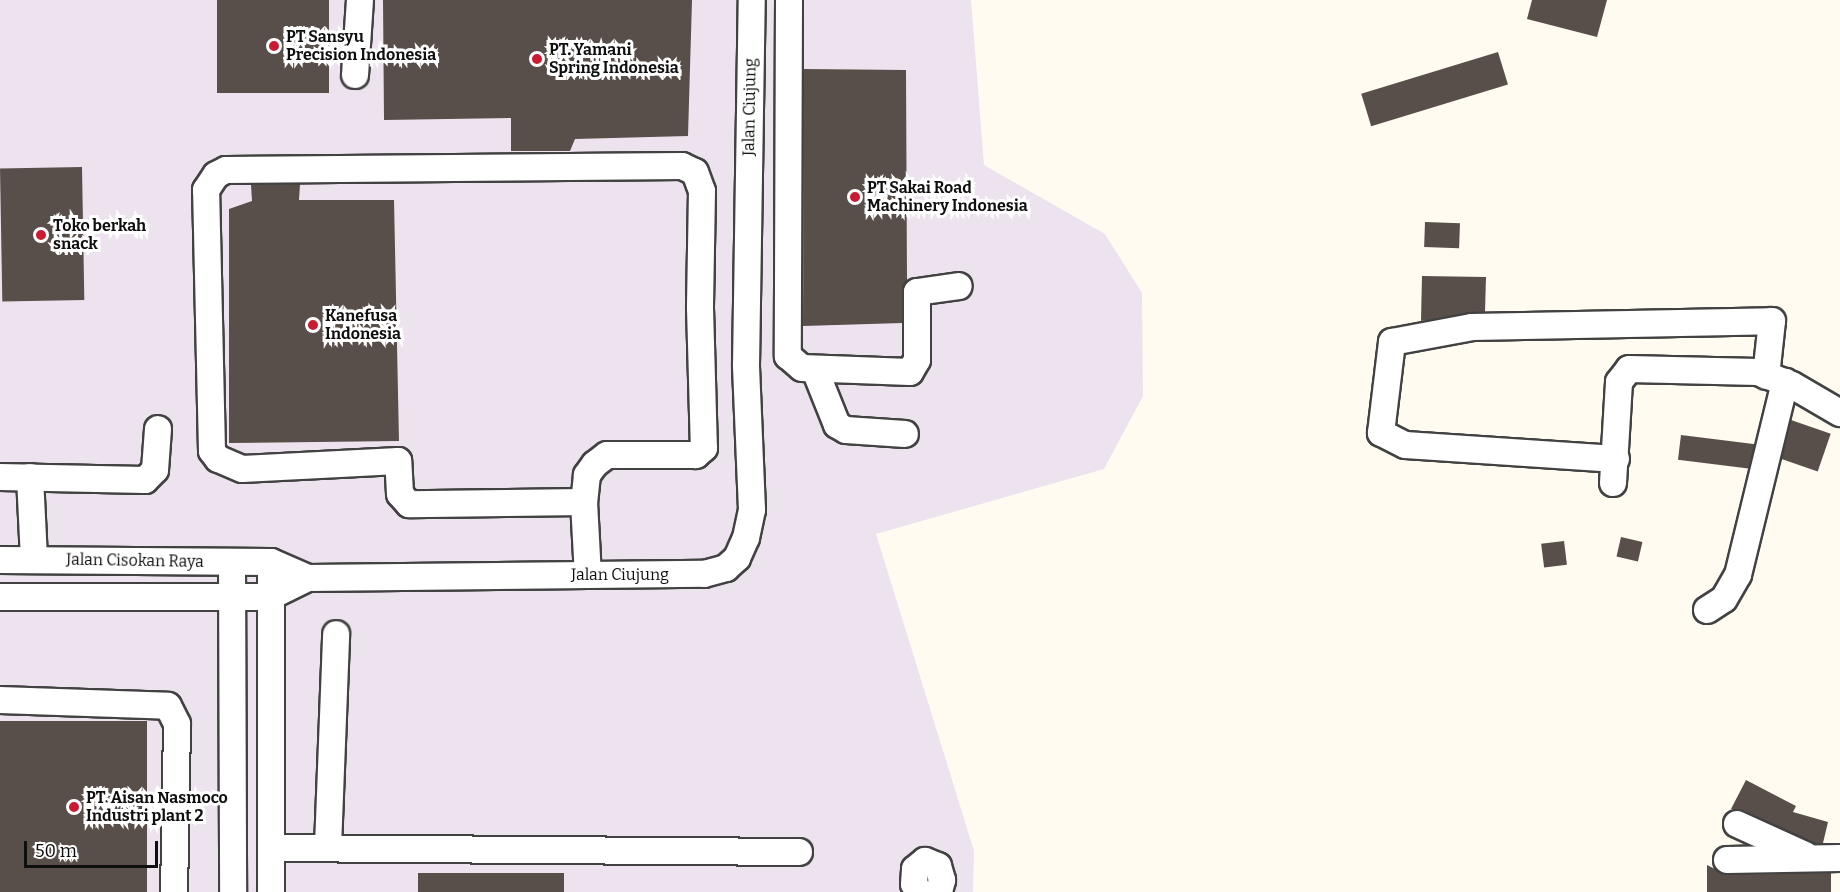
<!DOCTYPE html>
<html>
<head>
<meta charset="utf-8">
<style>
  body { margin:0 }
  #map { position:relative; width:1840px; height:892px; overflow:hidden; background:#fffbf0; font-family:Bitter,serif }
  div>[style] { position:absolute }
  .industrial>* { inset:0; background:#ece3ee }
  .building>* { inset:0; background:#584e4a; transform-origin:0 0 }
  .roads { filter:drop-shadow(2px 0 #424242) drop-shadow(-2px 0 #424242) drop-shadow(0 2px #424242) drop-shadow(0 -2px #424242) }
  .minor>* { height:26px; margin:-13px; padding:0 13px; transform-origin:13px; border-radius:13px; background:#fff }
  .dots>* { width:16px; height:16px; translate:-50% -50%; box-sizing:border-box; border:3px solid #fff; border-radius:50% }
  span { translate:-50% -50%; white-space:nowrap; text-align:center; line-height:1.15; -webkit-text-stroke:6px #fff; paint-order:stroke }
  .poi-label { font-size:16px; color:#0f0f0f; font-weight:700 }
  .left { translate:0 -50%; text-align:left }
  .street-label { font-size:16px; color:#0f0f0f }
  .scale { position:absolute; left:24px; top:841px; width:134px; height:27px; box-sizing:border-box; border:3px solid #0f0f0f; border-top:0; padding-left:8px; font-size:18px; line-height:21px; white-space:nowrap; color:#0f0f0f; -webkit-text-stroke:4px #fff; paint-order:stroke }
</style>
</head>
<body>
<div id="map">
  <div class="industrial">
    <div style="clip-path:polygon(0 0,971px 0,984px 165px,1105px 234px,1142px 293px,1143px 396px,1104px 469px,876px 534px,974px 851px,973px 892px,0 892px)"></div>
  </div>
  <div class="building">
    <div style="left:217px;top:0;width:112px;height:93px"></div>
    <div style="clip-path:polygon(383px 0,692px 0,688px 136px,575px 139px,570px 151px,511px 151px,511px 118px,384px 120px)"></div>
    <div style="clip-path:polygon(1532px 0,1607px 0,1597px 37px,1527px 19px)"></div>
    <div style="left:1498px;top:52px;width:34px;height:143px;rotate:73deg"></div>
    <div style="clip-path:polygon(804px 69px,906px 70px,907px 281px,902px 292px,902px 323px,803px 326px)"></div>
    <div style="left:82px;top:167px;width:133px;height:82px;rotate:89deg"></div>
    <div style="clip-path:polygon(300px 184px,299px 200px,394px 200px,399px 441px,229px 443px,229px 209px,252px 201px,251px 185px)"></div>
    <div style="left:1425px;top:222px;width:35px;height:25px;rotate:2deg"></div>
    <div style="clip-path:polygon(1422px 276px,1486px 277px,1485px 312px,1421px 321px)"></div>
    <div style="left:1791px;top:420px;width:42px;height:40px;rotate:19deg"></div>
    <div style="left:1681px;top:435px;width:75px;height:25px;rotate:7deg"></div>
    <div style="left:1621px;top:537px;width:22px;height:20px;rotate:13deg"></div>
    <div style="left:1564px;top:541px;width:24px;height:23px;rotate:83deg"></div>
    <div style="left:0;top:721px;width:147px;height:171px"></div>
    <div style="clip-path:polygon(1746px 780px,1796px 806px,1793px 812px,1828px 822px,1823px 843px,1814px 843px,1743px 810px,1731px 809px)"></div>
    <div style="clip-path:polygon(1707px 865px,1727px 875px,1831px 873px,1831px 892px,1707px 892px)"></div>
    <div style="left:418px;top:873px;width:146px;height:19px"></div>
  </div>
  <div class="roads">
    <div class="minor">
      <div style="left:789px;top:0;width:356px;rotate:90.2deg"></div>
      <div style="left:788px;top:356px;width:18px;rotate:41deg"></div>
      <div style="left:802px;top:368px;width:108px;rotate:2.1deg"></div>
      <div style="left:910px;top:372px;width:14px;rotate:-60deg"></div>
      <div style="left:917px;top:360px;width:68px;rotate:-90deg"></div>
      <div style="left:917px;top:292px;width:42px;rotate:-8.1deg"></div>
      <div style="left:355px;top:75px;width:75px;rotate:-86.2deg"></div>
      <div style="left:815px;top:370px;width:59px;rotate:68.2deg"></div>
      <div style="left:837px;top:425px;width:10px;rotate:29deg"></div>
      <div style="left:846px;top:430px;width:59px;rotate:3.9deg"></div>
      <div style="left:1616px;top:459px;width:211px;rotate:-176.2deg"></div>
      <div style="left:1405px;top:445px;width:27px;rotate:-153deg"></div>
      <div style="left:1381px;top:433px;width:92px;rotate:-83.1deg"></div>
      <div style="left:1392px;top:342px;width:81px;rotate:-10.6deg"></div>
      <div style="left:1472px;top:327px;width:300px;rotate:-1.1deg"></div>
      <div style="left:1772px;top:321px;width:55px;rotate:96.2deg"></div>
      <div style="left:0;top:477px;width:145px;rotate:1.2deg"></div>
      <div style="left:145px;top:480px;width:14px;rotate:-45deg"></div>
      <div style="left:155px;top:470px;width:41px;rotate:-85.8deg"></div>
      <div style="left:30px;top:477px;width:83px;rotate:87.2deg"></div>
      <div style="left:1613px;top:483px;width:101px;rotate:-86.6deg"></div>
      <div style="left:1619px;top:382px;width:16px;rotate:-52deg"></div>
      <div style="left:1629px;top:369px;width:129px;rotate:1.3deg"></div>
      <div style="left:1758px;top:372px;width:36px;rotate:21deg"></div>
      <div style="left:1792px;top:385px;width:56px;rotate:30.3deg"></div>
      <div style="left:584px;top:502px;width:175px;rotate:179.3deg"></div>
      <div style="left:409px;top:504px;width:13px;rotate:-132deg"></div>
      <div style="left:400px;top:494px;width:33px;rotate:-93deg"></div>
      <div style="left:398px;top:461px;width:156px;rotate:177.1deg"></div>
      <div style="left:242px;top:469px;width:26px;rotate:-157deg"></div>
      <div style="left:218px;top:459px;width:10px;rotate:-127deg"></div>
      <div style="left:212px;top:451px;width:261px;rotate:-91.3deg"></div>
      <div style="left:206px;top:190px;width:18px;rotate:-56deg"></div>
      <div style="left:216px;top:175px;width:11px;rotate:-27deg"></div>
      <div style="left:226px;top:170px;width:456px;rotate:-0.5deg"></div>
      <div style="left:682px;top:166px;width:14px;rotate:25deg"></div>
      <div style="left:695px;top:172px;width:20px;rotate:70deg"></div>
      <div style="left:702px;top:191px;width:117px;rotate:91deg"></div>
      <div style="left:700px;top:308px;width:140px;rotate:88.4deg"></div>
      <div style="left:704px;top:448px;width:11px;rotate:139deg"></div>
      <div style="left:696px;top:455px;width:89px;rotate:180deg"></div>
      <div style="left:607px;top:455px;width:15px;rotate:143deg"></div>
      <div style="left:595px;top:464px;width:14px;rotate:126deg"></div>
      <div style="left:587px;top:475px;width:27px;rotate:96deg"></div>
      <div style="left:584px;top:502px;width:73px;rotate:86.9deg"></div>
      <div style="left:0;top:560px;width:271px;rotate:0.4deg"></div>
      <div style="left:271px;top:562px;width:40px;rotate:23.4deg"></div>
      <div style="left:308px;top:578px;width:396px;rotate:-0.6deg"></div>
      <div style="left:704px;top:574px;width:23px;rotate:-15deg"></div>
      <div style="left:726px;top:568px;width:15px;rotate:-42deg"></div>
      <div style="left:737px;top:558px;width:22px;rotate:-66deg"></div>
      <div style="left:746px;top:538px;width:29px;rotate:-78deg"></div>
      <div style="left:752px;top:510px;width:145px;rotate:-92.4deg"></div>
      <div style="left:746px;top:365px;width:365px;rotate:-89.1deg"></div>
      <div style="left:232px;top:562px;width:330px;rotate:89.8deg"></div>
      <div style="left:271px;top:562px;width:330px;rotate:90deg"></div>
      <div style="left:0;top:597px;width:269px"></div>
      <div style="left:269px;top:597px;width:43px;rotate:-26deg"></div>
      <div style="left:1707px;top:610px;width:20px;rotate:-33deg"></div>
      <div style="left:1724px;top:599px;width:28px;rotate:-60deg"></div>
      <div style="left:1738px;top:575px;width:199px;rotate:-76.3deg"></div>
      <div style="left:0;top:700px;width:168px;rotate:2deg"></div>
      <div style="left:168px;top:706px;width:20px;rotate:63deg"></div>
      <div style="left:177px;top:724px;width:168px;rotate:91deg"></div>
      <div style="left:1737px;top:824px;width:75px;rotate:24.5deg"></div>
      <div style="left:328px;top:847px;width:213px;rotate:-87.8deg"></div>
      <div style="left:271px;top:848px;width:528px;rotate:0.43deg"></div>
      <div style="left:1727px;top:860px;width:113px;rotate:-1deg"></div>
      <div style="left:919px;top:892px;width:9px;rotate:-122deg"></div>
      <div style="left:914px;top:884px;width:15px;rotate:-86deg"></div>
      <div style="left:915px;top:869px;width:13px;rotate:-39deg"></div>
      <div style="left:925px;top:861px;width:14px;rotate:21deg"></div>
      <div style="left:938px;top:866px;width:15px;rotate:74deg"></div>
      <div style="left:942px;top:880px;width:12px;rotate:104deg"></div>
    </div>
  </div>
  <div class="dots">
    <div style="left:274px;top:46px;background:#c91c33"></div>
    <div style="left:537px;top:59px;background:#c91c33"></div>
    <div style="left:855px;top:197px;background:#c91c33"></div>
    <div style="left:41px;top:235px;background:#c91c33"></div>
    <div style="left:313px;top:325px;background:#c91c33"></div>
    <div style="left:74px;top:807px;background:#c91c33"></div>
  </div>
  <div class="poi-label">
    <span class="left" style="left:286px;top:46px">PT Sansyu<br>Precision Indonesia</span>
    <span class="left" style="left:549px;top:59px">PT. Yamani<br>Spring Indonesia</span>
    <span class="left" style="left:867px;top:197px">PT Sakai Road<br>Machinery Indonesia</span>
    <span class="left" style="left:53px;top:235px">Toko berkah<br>snack</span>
    <span class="left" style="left:325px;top:325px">Kanefusa<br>Indonesia</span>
    <span class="left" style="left:86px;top:807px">PT. Aisan Nasmoco<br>Industri plant 2</span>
  </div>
  <div class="street-label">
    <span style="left:750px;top:107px;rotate:-89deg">Jalan Ciujung</span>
    <span style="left:135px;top:561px;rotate:1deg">Jalan Cisokan Raya</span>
    <span style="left:620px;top:575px">Jalan Ciujung</span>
  </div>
  <div class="scale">50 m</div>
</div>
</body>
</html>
